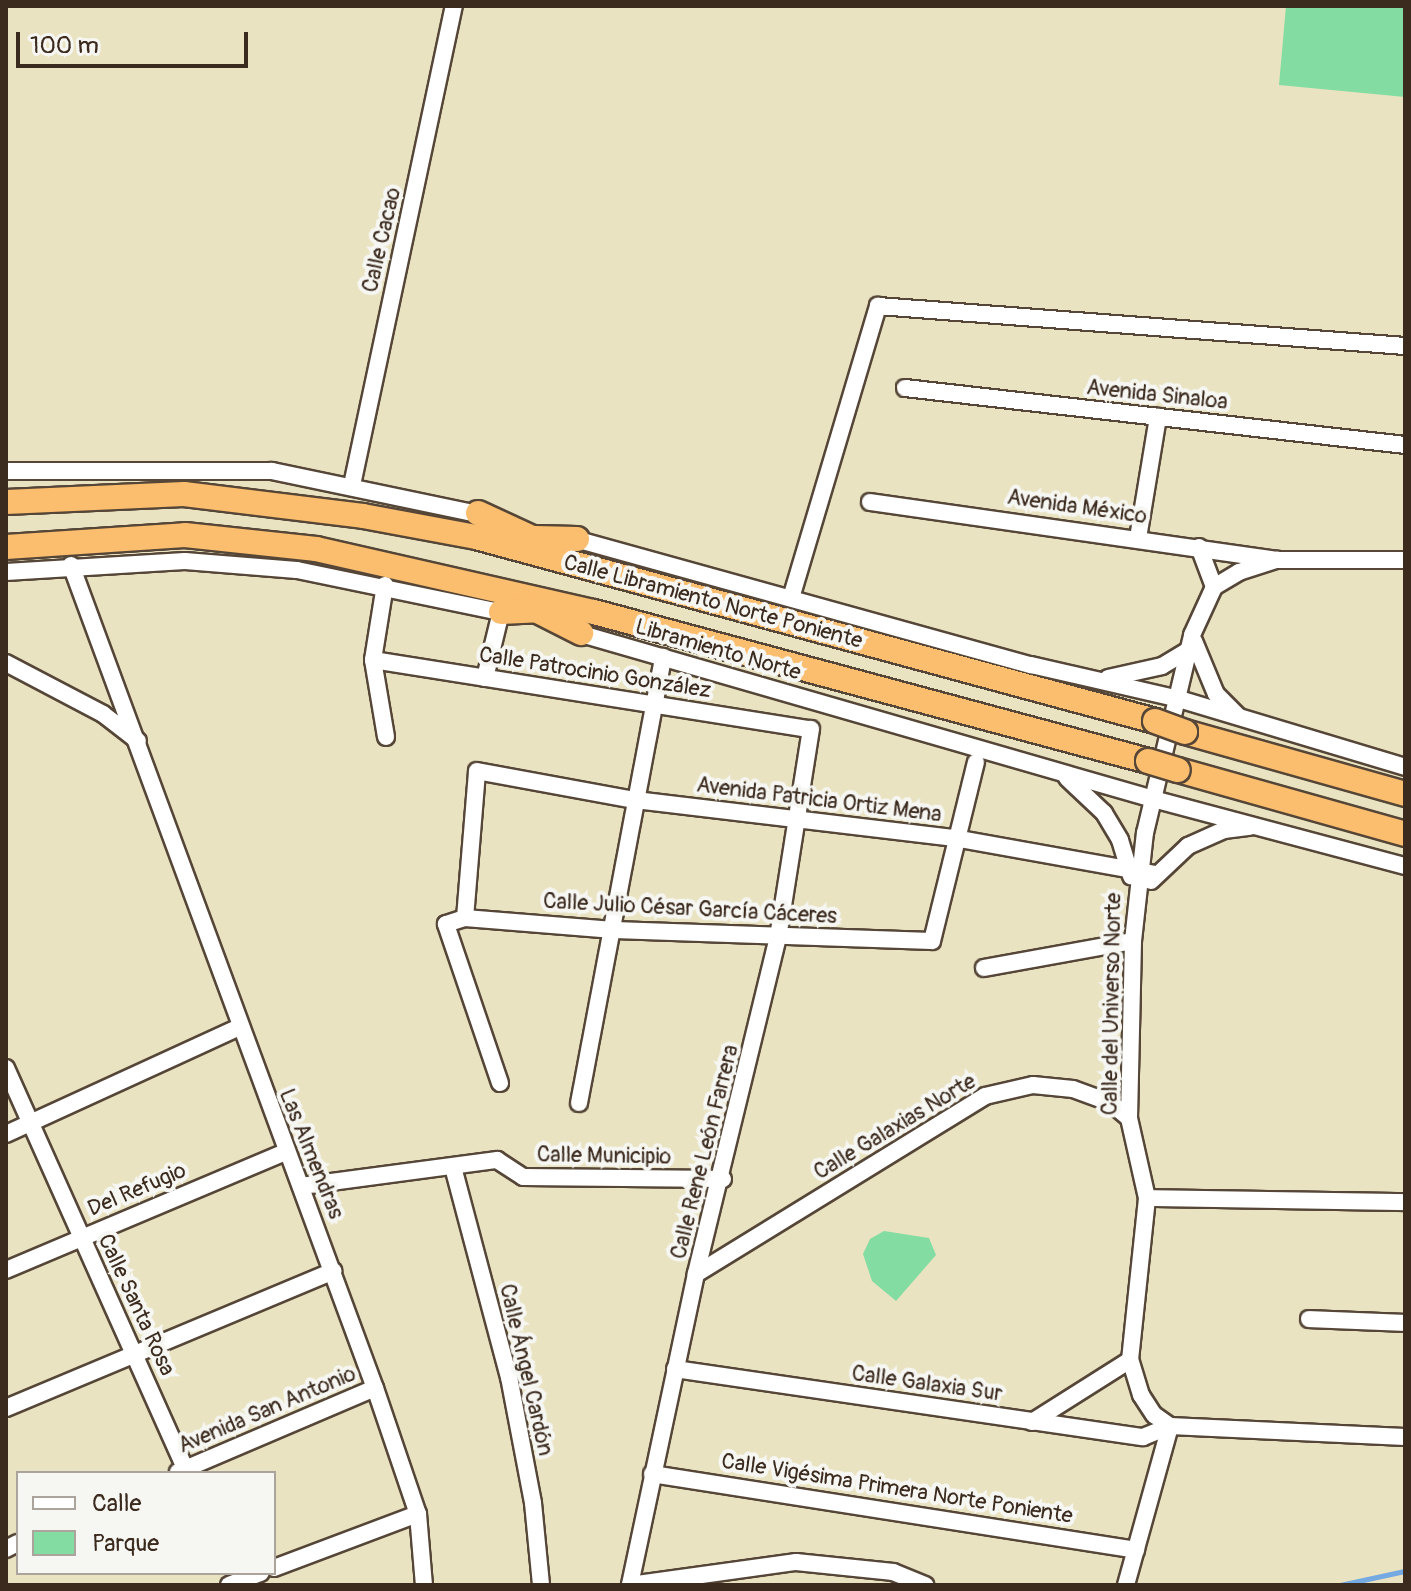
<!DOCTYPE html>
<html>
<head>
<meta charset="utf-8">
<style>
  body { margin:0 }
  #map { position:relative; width:1411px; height:1591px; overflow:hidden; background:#e9e3c2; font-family:Pangolin,sans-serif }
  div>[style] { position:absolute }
  .green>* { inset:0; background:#83dda3 }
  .stream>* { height:5px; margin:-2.5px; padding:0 2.5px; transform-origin:2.5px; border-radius:2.5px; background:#74a9e1 }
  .roads { filter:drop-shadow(2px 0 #554637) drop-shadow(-2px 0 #554637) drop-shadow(0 2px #554637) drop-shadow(0 -2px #554637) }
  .minor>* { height:16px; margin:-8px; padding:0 8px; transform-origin:8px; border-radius:8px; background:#fff }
  .highway>* { height:24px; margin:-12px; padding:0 12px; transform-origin:12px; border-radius:12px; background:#fbbd6e }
  .bridges { filter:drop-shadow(2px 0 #554637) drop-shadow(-2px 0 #554637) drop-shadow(0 2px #554637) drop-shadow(0 -2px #554637) }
  .highway-bridge>* { height:24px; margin:-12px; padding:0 12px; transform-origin:12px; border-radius:12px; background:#fbbd6e }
  span { translate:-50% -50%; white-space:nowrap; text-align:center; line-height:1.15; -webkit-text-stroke:8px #f6f6f2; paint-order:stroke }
  .street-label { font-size:22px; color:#3b2a1e }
  .frame { position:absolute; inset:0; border:8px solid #3b2a1e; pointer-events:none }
  .legend { position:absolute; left:16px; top:1471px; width:260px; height:104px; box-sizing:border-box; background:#f6f6f2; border:2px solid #aba49d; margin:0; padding:10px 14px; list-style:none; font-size:24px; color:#3b2a1e }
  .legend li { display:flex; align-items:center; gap:16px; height:40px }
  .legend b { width:40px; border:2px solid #aba49d }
  .scale { position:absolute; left:16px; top:32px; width:232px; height:36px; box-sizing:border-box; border:4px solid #3b2a1e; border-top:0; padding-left:10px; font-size:24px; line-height:28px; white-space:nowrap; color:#3b2a1e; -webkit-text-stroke:6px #f6f6f2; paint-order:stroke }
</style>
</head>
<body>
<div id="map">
  <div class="green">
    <div style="clip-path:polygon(1286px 6px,1405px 6px,1405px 97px,1279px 85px)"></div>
    <div style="clip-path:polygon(884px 1231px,929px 1238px,936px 1255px,896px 1301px,872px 1281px,863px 1254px,870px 1239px)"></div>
  </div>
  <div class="stream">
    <div style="left:1340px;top:1585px;width:66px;rotate:-12.2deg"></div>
  </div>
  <div class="roads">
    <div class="minor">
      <div style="left:905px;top:388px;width:503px;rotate:6.5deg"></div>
      <div style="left:6px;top:471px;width:266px"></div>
      <div style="left:272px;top:471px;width:221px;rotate:11.8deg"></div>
      <div style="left:352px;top:485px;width:490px;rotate:-78deg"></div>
      <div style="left:870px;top:502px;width:407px;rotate:8.1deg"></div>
      <div style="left:568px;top:537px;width:480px;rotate:15.5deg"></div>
      <div style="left:1031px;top:665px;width:152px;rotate:12.9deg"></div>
      <div style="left:1179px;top:699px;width:236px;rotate:16.7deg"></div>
      <div style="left:1138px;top:538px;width:123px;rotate:-80.6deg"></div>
      <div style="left:1199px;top:547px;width:43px;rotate:69.4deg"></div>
      <div style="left:71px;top:565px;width:877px;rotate:69.73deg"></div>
      <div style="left:375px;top:1388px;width:133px;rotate:71.2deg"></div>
      <div style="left:418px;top:1514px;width:71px;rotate:85.2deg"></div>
      <div style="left:6px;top:572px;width:179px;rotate:-3.5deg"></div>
      <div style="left:185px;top:561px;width:112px;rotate:4.6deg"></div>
      <div style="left:297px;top:570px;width:217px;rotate:11.7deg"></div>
      <div style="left:385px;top:585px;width:76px;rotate:99.1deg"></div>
      <div style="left:373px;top:660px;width:78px;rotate:80.4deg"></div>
      <div style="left:791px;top:598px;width:305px;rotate:-73.4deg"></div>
      <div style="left:878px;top:306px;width:529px;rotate:4.34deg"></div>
      <div style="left:571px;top:631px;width:606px;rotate:16.1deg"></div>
      <div style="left:1153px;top:799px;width:261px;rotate:14.9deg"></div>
      <div style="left:1194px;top:641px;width:57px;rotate:67.5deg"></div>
      <div style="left:1216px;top:694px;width:31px;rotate:45deg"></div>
      <div style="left:373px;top:660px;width:443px;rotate:9deg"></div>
      <div style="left:811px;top:729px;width:211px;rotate:99deg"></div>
      <div style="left:778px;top:937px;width:347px;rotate:103.7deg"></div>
      <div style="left:696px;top:1274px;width:318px;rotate:102deg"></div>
      <div style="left:6px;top:663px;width:110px;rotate:27.7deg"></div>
      <div style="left:103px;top:714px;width:44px;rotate:37.6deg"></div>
      <div style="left:485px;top:678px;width:68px;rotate:-76.4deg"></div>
      <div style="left:1108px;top:678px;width:55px;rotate:-12.5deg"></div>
      <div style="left:1162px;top:666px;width:31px;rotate:-31deg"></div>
      <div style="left:1067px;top:778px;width:51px;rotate:43.4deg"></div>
      <div style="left:1104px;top:813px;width:31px;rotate:59deg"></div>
      <div style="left:1120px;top:840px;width:38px;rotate:73deg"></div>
      <div style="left:1151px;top:881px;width:51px;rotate:-43.4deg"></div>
      <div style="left:1188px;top:846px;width:39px;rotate:-24deg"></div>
      <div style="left:1224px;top:830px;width:26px;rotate:-7deg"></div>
      <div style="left:465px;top:918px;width:147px;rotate:-85.3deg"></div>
      <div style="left:477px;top:771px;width:161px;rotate:10.4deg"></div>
      <div style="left:635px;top:800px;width:327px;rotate:6.8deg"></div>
      <div style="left:960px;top:839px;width:198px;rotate:10.2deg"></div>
      <div style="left:984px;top:968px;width:151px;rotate:-10.3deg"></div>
      <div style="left:6px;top:1068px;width:444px;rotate:65.9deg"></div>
      <div style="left:500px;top:1083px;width:168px;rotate:-108.8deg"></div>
      <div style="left:446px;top:924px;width:20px;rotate:-18deg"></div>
      <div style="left:465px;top:918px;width:149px;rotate:4.6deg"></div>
      <div style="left:614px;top:930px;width:318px;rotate:2deg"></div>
      <div style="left:932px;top:941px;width:184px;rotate:-76.2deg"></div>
      <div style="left:579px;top:1103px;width:454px;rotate:-79.3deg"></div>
      <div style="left:6px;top:1134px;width:255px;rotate:-24.6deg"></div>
      <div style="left:453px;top:1167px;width:217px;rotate:75.1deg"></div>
      <div style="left:509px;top:1377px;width:128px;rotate:79.2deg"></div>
      <div style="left:533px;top:1503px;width:82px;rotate:84.4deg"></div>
      <div style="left:301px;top:1186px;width:198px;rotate:-7.6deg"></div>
      <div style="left:497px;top:1160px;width:31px;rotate:33deg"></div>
      <div style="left:523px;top:1177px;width:200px;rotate:0.6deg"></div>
      <div style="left:1147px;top:1198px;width:258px;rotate:0.9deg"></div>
      <div style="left:6px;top:1270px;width:303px;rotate:-22.9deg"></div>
      <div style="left:696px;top:1274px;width:339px;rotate:-31.6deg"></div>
      <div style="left:985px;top:1096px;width:49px;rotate:-12.9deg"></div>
      <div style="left:1033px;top:1085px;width:40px;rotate:5.7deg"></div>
      <div style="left:1073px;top:1089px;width:40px;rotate:20.2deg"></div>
      <div style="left:1111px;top:1103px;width:23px;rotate:40deg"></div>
      <div style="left:1309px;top:1319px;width:96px;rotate:2.4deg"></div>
      <div style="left:675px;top:1369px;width:473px;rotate:8.3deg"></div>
      <div style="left:1143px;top:1437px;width:29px;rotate:-22deg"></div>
      <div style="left:1170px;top:1426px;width:235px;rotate:2.7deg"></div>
      <div style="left:6px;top:1408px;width:355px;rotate:-22.7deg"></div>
      <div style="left:1032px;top:1422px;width:116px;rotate:-32.3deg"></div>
      <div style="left:1170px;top:1426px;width:19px;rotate:-145deg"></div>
      <div style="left:1154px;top:1415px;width:24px;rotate:-123deg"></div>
      <div style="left:1141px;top:1395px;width:37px;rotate:-107deg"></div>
      <div style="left:1130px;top:1360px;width:163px;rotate:-84deg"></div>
      <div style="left:1147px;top:1198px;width:82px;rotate:-102.7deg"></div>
      <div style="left:1129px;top:1118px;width:177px;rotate:-88.7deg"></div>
      <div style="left:1133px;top:941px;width:109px;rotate:-83.7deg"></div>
      <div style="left:1145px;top:833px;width:204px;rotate:-76.6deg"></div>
      <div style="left:1192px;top:635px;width:53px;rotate:-65.4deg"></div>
      <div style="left:1214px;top:587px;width:29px;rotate:-31deg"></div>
      <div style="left:1239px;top:572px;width:40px;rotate:-18deg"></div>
      <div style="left:1277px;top:560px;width:128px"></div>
      <div style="left:178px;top:1472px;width:214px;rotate:-23.1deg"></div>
      <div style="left:652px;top:1474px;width:490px;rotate:8.9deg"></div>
      <div style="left:6px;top:1549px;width:13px;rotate:-27deg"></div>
      <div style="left:274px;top:1568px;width:154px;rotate:-20.6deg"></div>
      <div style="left:229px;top:1585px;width:34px;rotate:-21deg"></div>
      <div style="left:630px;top:1585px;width:168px;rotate:-7.9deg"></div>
      <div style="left:796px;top:1562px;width:98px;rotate:5.9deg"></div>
      <div style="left:893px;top:1572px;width:35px;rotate:22deg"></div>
      <div style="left:1126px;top:1585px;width:165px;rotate:-74.5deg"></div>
    </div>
    <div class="highway">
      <div style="left:6px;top:502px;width:178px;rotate:-2.6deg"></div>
      <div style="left:184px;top:494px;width:180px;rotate:7deg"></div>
      <div style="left:363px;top:516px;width:115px;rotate:10.5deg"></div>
      <div style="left:476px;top:537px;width:703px;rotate:15.16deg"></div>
      <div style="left:478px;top:513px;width:81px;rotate:24.7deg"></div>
      <div style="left:535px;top:538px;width:42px;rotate:1.4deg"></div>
      <div style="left:6px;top:547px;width:179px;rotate:-3.8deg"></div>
      <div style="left:185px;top:535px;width:132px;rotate:6.1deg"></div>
      <div style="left:316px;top:549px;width:285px;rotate:12.8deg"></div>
      <div style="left:594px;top:612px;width:574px;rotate:15.05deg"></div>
      <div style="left:526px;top:605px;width:62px;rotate:27deg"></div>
      <div style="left:501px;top:612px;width:42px;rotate:-2.7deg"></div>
      <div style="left:1185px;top:732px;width:229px;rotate:15.7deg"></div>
      <div style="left:1178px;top:770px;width:236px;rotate:15.7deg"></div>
    </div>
  </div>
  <div class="bridges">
    <div class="highway-bridge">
      <div style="left:1155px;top:721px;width:32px;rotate:20deg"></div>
      <div style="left:1148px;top:761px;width:31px;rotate:17deg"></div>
    </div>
  </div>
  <div class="street-label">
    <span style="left:382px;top:240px;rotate:-77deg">Calle Cacao</span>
    <span style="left:1157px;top:395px;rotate:6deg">Avenida Sinaloa</span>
    <span style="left:1077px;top:507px;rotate:8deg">Avenida México</span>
    <span style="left:713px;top:602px;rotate:15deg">Calle Libramiento Norte Poniente</span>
    <span style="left:718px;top:650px;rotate:16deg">Libramiento Norte</span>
    <span style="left:595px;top:673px;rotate:9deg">Calle Patrocinio González</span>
    <span style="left:819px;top:800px;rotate:7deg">Avenida Patricia Ortiz Mena</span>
    <span style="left:690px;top:909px;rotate:3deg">Calle Julio César García Cáceres</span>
    <span style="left:1112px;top:1004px;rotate:-89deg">Calle del Universo Norte</span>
    <span style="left:895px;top:1127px;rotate:-31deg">Calle Galaxias Norte</span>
    <span style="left:705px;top:1152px;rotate:-76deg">Calle Rene León Farrera</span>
    <span style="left:311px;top:1154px;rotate:68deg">Las Almendras</span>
    <span style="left:604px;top:1156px;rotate:1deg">Calle Municipio</span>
    <span style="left:137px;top:1190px;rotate:-23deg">Del Refugio</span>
    <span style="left:136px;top:1305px;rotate:65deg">Calle Santa Rosa</span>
    <span style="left:526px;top:1370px;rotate:77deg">Calle Ángel Cardón</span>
    <span style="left:927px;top:1384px;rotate:8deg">Calle Galaxia Sur</span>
    <span style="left:267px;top:1410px;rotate:-23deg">Avenida San Antonio</span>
    <span style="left:897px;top:1489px;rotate:9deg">Calle Vigésima Primera Norte Poniente</span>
  </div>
  <div class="frame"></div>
  <ul class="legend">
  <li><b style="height:10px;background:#fff"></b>Calle</li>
  <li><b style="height:22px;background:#83dda3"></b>Parque</li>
  </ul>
  <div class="scale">100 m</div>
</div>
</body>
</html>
